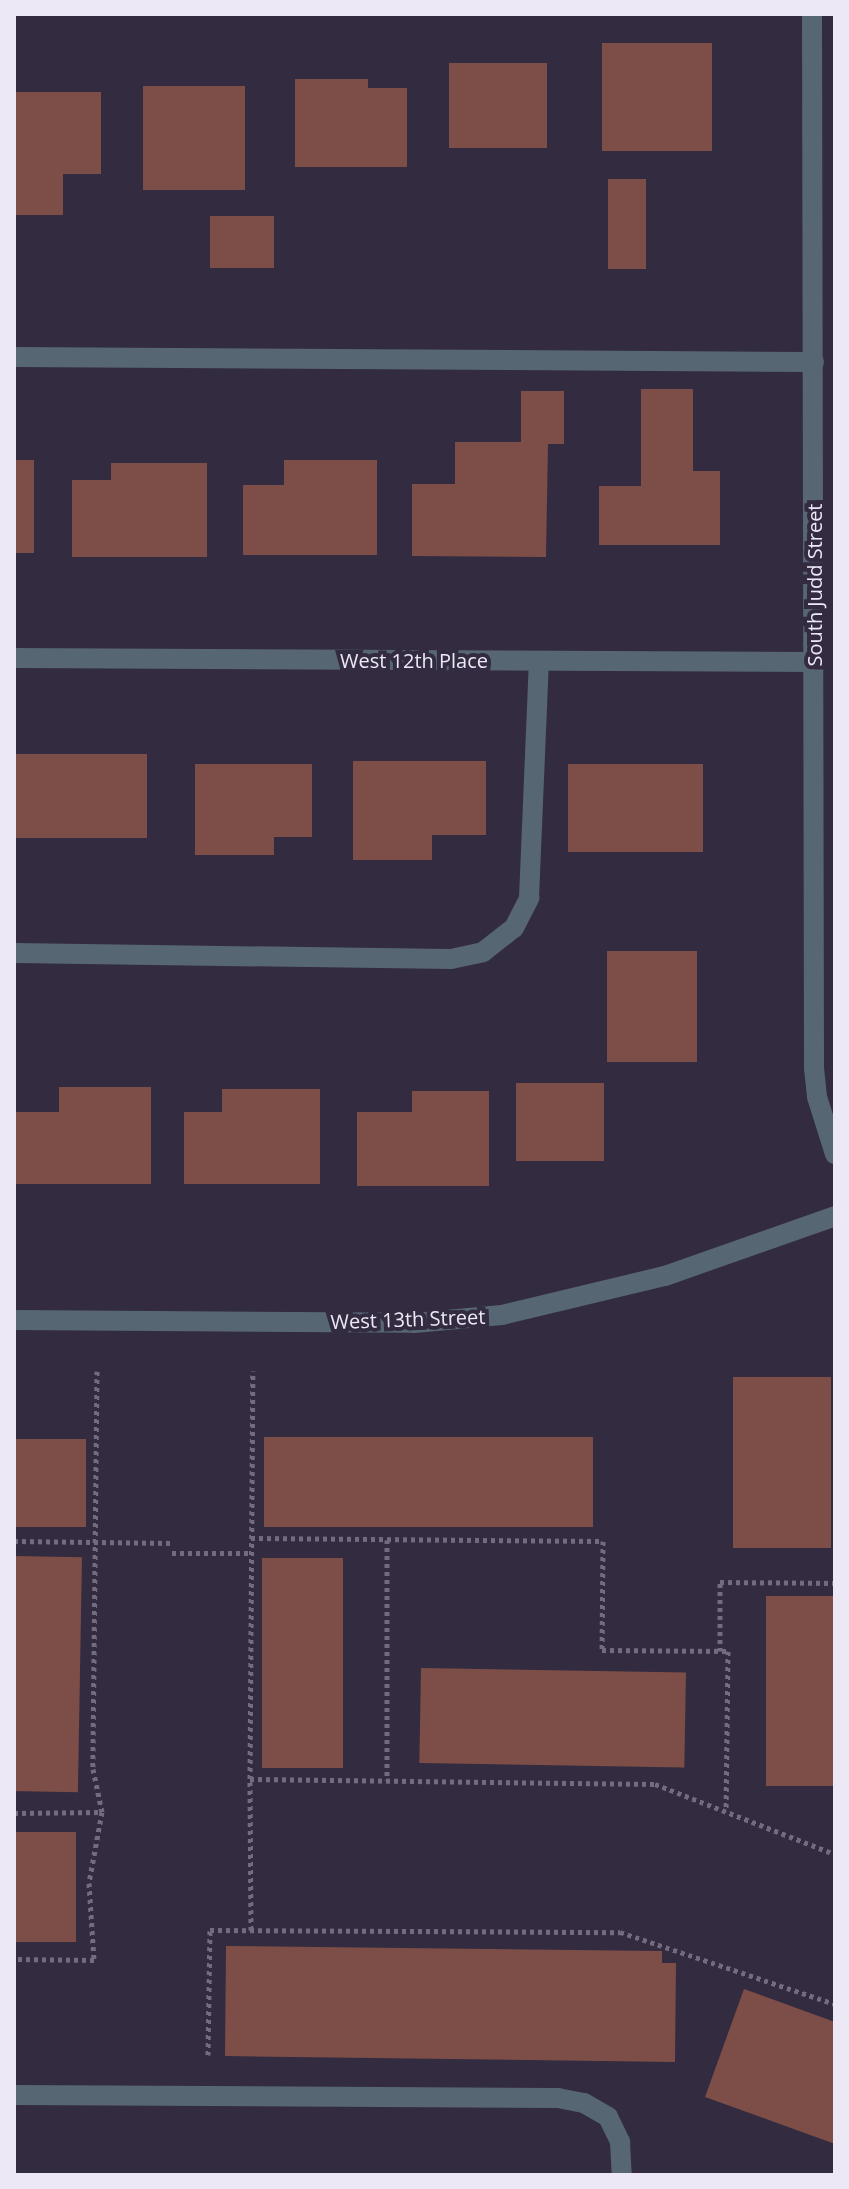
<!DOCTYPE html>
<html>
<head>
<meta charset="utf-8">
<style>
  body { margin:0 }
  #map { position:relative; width:849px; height:2189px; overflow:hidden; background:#332b40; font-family:"Open Sans",sans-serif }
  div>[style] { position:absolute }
  .building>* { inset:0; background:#7d4e47; transform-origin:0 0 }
  .path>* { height:5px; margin-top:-2.5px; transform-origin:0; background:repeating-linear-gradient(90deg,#726c7e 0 4px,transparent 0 8px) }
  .minor>* { height:20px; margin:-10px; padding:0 10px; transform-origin:10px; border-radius:10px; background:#566673 }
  span { translate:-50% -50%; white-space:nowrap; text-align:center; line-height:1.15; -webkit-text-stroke:8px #332b40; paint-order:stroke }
  .street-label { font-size:20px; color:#ece8f5 }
  .frame { position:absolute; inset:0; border:16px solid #ece8f5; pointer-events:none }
</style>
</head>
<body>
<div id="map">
  <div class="building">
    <div style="left:602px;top:43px;width:110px;height:108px"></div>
    <div style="left:449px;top:63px;width:98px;height:85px"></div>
    <div style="clip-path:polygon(295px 79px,368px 79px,368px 88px,407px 88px,407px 167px,295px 167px)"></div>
    <div style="left:143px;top:86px;width:102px;height:104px"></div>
    <div style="clip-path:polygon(14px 92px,101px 92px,101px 174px,63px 174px,63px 215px,14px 215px)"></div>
    <div style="left:608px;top:179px;width:38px;height:90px"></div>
    <div style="left:210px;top:216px;width:64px;height:52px"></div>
    <div style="clip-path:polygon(641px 389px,693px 389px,693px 471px,720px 471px,720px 545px,599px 545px,599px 486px,641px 486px)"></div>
    <div style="clip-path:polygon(521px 391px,564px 391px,564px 444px,548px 444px,546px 557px,412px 556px,412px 484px,455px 484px,455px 442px,521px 442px)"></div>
    <div style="left:14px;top:460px;width:20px;height:93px"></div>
    <div style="clip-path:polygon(284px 460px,377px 460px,377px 555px,243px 555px,243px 485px,284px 485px)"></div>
    <div style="clip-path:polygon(111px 463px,207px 463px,207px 557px,72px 557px,72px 480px,111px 480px)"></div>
    <div style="left:14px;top:754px;width:133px;height:84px"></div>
    <div style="clip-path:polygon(353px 761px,486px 761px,486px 835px,432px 835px,432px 860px,353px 860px)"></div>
    <div style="clip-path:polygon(195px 764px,312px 764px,312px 837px,274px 837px,274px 855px,195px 855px)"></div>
    <div style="left:568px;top:764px;width:135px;height:88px"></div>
    <div style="left:607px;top:951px;width:90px;height:111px"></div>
    <div style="left:516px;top:1083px;width:88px;height:78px"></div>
    <div style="clip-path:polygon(59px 1087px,151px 1087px,151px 1184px,15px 1184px,15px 1112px,59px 1112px)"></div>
    <div style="clip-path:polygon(222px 1089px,320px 1089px,320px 1184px,184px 1184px,184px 1112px,222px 1112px)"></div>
    <div style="clip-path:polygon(412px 1091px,489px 1091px,489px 1186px,357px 1186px,357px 1112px,412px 1112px)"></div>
    <div style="left:733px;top:1377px;width:98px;height:171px"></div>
    <div style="left:264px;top:1437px;width:329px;height:90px"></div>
    <div style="left:14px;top:1439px;width:72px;height:88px"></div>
    <div style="left:14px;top:1556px;width:68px;height:235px;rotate:1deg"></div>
    <div style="left:262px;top:1558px;width:81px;height:210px"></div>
    <div style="left:766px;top:1596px;width:69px;height:190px"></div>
    <div style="left:421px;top:1668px;width:265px;height:95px;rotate:1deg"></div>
    <div style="left:14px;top:1832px;width:62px;height:110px"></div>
    <div style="clip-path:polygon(226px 1946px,662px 1951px,662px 1963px,676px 1963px,675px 2062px,225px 2056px)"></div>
    <div style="clip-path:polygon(744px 1989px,835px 2022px,835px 2144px,705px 2097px)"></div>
  </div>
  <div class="path">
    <div style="left:97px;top:1371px;width:398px;rotate:90.6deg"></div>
    <div style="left:93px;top:1769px;width:44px;rotate:78.2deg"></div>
    <div style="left:251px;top:1538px;width:352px;rotate:0.5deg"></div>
    <div style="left:603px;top:1541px;width:109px;rotate:90.5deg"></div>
    <div style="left:602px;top:1650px;width:126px;rotate:0.5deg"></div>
    <div style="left:728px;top:1651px;width:160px;rotate:90.7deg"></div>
    <div style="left:387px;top:1540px;width:240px;rotate:90deg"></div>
    <div style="left:14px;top:1541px;width:158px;rotate:0.7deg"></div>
    <div style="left:172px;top:1553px;width:79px"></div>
    <div style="left:720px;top:1651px;width:69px;rotate:-90deg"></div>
    <div style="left:720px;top:1582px;width:115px;rotate:0.5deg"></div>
    <div style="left:250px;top:1779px;width:408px;rotate:-89.6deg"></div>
    <div style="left:14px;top:1813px;width:88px;rotate:-0.7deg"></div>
    <div style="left:102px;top:1812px;width:72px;rotate:100.4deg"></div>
    <div style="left:89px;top:1883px;width:77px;rotate:86.3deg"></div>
    <div style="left:94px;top:1960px;width:80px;rotate:-179.3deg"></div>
    <div style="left:251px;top:1930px;width:151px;rotate:-90.4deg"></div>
    <div style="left:250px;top:1779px;width:405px;rotate:0.7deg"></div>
    <div style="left:655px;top:1784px;width:193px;rotate:21.3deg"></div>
    <div style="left:208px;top:2055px;width:125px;rotate:-89.1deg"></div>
    <div style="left:210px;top:1930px;width:410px;rotate:0.3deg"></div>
    <div style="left:620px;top:1932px;width:227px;rotate:18.5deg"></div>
  </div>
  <div class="minor">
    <div style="left:812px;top:14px;width:1054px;rotate:89.89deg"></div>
    <div style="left:814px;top:1068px;width:29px;rotate:84deg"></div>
    <div style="left:817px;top:1097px;width:60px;rotate:72.5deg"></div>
    <div style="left:14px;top:357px;width:800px;rotate:0.36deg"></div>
    <div style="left:14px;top:658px;width:800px;rotate:0.29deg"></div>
    <div style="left:14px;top:953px;width:437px;rotate:0.8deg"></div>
    <div style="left:451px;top:959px;width:33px;rotate:-12deg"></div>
    <div style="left:483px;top:952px;width:39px;rotate:-38deg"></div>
    <div style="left:514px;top:928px;width:34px;rotate:-63deg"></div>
    <div style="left:529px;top:898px;width:237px;rotate:-87.6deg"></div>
    <div style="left:14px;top:1320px;width:400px;rotate:0.4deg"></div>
    <div style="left:414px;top:1323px;width:88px;rotate:-5.2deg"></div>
    <div style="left:502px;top:1315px;width:168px;rotate:-13.5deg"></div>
    <div style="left:665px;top:1276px;width:180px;rotate:-19.4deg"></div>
    <div style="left:14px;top:2095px;width:544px;rotate:0.32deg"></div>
    <div style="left:558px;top:2098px;width:26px;rotate:11deg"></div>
    <div style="left:584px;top:2103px;width:28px;rotate:30deg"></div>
    <div style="left:608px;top:2117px;width:28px;rotate:64deg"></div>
    <div style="left:620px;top:2142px;width:33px;rotate:87deg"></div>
  </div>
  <div class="street-label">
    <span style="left:814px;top:585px;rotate:-90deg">South Judd Street</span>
    <span style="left:414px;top:660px">West 12th Place</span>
    <span style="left:408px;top:1319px;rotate:-2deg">West 13th Street</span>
  </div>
  <div class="frame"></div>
</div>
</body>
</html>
